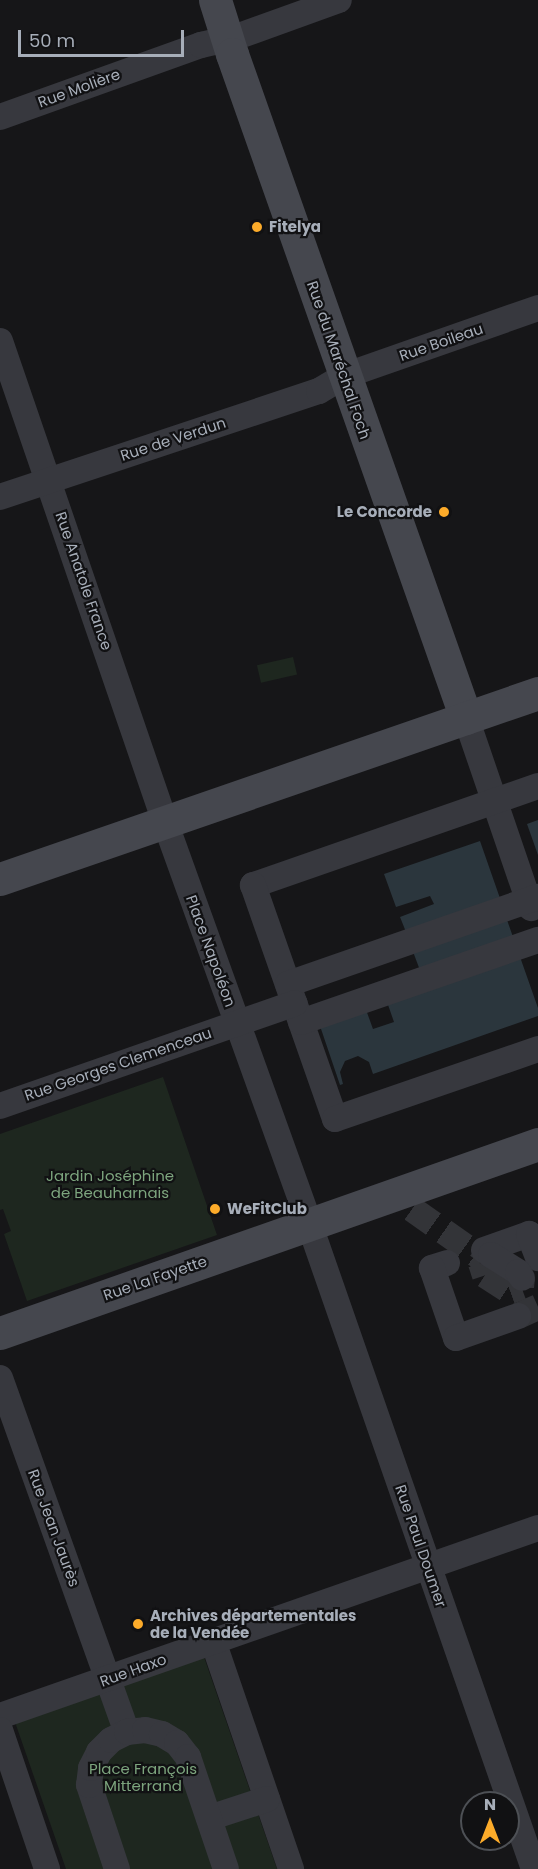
<!DOCTYPE html>
<html>
<head>
<meta charset="utf-8">
<style>
  body { margin:0 }
  #map { position:relative; width:538px; height:1869px; overflow:hidden; background:#161618; font-family:Poppins,sans-serif }
  div>[style] { position:absolute }
  .green>* { inset:0; background:#1e271f; transform-origin:0 0 }
  .water>* { inset:0; background:#2b363d }
  .street-tunnel>* { height:26px; margin-top:-13px; transform-origin:0; background:repeating-linear-gradient(90deg,#333438 0 26px,transparent 0 39px) }
  .street>* { height:26px; margin:-13px; padding:0 13px; transform-origin:13px; border-radius:13px; background:#37383e }
  .secondary>* { height:33px; margin:-16.5px; padding:0 16.5px; transform-origin:16.5px; border-radius:16.5px; background:#45474e }
  .dots>* { width:16px; height:16px; translate:-50% -50%; box-sizing:border-box; border:3px solid #111113; border-radius:50% }
  span { translate:-50% -50%; white-space:nowrap; text-align:center; line-height:1.15; -webkit-text-stroke:4.5px #111113; paint-order:stroke }
  .street-label { font-size:15px; color:#a7aeb9 }
  .poi-label { font-size:15px; color:#a7aeb9; font-weight:700 }
  .left { translate:0 -50%; text-align:left }
  .right { translate:-100% -50%; text-align:right }
  .park-label { font-size:15px; color:#7da57e }
  .north { position:absolute; left:460px; top:1791px; width:60px; height:60px; box-sizing:border-box; background:#111113; border:2px solid #4d5055; border-radius:50%; rotate:0deg; font-size:16px; font-weight:700; line-height:24px; text-align:center; color:#a7aeb9 }
  .north::after { content:''; display:block; margin:auto; width:21px; height:27px; background:#fcab2a; clip-path:polygon(50% 0,100% 100%,50% 72%,0 100%) }
  .scale { position:absolute; left:18px; top:30px; width:166px; height:27px; box-sizing:border-box; border:3px solid #a7aeb9; border-top:0; padding-left:8px; font-size:18px; line-height:21px; white-space:nowrap; color:#a7aeb9; -webkit-text-stroke:4px #111113; paint-order:stroke }
</style>
</head>
<body>
<div id="map">
  <div class="green">
    <div style="left:293px;top:657px;width:18px;height:37px;rotate:77deg"></div>
    <div style="clip-path:polygon(163px 1077px,217px 1235px,27px 1301px,4px 1234px,11px 1231px,3px 1209px,0 1210px,0 1134px)"></div>
    <div style="clip-path:polygon(204px 1657px,277px 1869px,66px 1869px,15px 1722px)"></div>
  </div>
  <div class="water">
    <div style="clip-path:polygon(538px 820px,538px 855px,527px 824px)"></div>
    <div style="clip-path:polygon(480px 841px,502px 904px,408px 937px,400px 917px,434px 904px,430px 896px,396px 907px,384px 874px)"></div>
    <div style="clip-path:polygon(506px 917px,538px 1008px,538px 1016px,373px 1074px,369px 1062px,358px 1056px,345px 1061px,340px 1072px,343px 1084px,340px 1085px,319px 1023px,365px 1007px,373px 1029px,394px 1022px,386px 999px,421px 973px,412px 949px)"></div>
  </div>
  <div class="street-tunnel">
    <div style="left:412px;top:1209px;width:87px;rotate:35.2deg"></div>
    <div style="left:491px;top:1255px;width:5px;rotate:169deg"></div>
    <div style="left:486px;top:1256px;width:9px;rotate:126deg"></div>
    <div style="left:481px;top:1263px;width:13px;rotate:72deg"></div>
    <div style="left:485px;top:1275px;width:30px;rotate:33deg"></div>
    <div style="left:510px;top:1291px;width:12px;rotate:-20deg"></div>
    <div style="left:521px;top:1287px;width:9px;rotate:-84deg"></div>
    <div style="left:518px;top:1316px;width:22px;rotate:-24deg"></div>
  </div>
  <div class="street">
    <div style="left:0;top:117px;width:214px;rotate:-19.7deg"></div>
    <div style="left:201px;top:45px;width:39px;rotate:-13deg"></div>
    <div style="left:239px;top:36px;width:106px;rotate:-19.8deg"></div>
    <div style="left:0;top:341px;width:509px;rotate:71.07deg"></div>
    <div style="left:165px;top:822px;width:426px;rotate:70.2deg"></div>
    <div style="left:309px;top:1223px;width:684px;rotate:70.8deg"></div>
    <div style="left:0;top:497px;width:336px;rotate:-18.4deg"></div>
    <div style="left:319px;top:391px;width:29px;rotate:-31deg"></div>
    <div style="left:344px;top:376px;width:206px;rotate:-19.3deg"></div>
    <div style="left:466px;top:718px;width:201px;rotate:71.1deg"></div>
    <div style="left:538px;top:786px;width:302px;rotate:160.8deg"></div>
    <div style="left:253px;top:885px;width:248px;rotate:70.7deg"></div>
    <div style="left:335px;top:1119px;width:215px;rotate:-19deg"></div>
    <div style="left:288px;top:984px;width:265px;rotate:-19.2deg"></div>
    <div style="left:301px;top:1022px;width:251px;rotate:-19.1deg"></div>
    <div style="left:0;top:1106px;width:312px;rotate:-19.2deg"></div>
    <div style="left:484px;top:1250px;width:48px;rotate:-19.6deg"></div>
    <div style="left:529px;top:1234px;width:26px;rotate:69deg"></div>
    <div style="left:491px;top:1255px;width:32px;rotate:32deg"></div>
    <div style="left:518px;top:1272px;width:7px;rotate:56deg"></div>
    <div style="left:447px;top:1263px;width:16px;rotate:162deg"></div>
    <div style="left:432px;top:1268px;width:74px;rotate:71.1deg"></div>
    <div style="left:456px;top:1338px;width:66px;rotate:-19.5deg"></div>
    <div style="left:0;top:1378px;width:376px;rotate:70.3deg"></div>
    <div style="left:213px;top:1641px;width:241px;rotate:71.1deg"></div>
    <div style="left:0;top:1716px;width:570px;rotate:-19.26deg"></div>
    <div style="left:0;top:1730px;width:147px;rotate:71.3deg"></div>
    <div style="left:209px;top:1818px;width:61px;rotate:-18.1deg"></div>
    <div style="left:117px;top:1869px;width:89px;rotate:-108.4deg"></div>
    <div style="left:89px;top:1785px;width:17px;rotate:-83deg"></div>
    <div style="left:91px;top:1768px;width:18px;rotate:-63deg"></div>
    <div style="left:99px;top:1752px;width:17px;rotate:-45deg"></div>
    <div style="left:111px;top:1740px;width:18px;rotate:-27deg"></div>
    <div style="left:127px;top:1732px;width:18px;rotate:-6deg"></div>
    <div style="left:145px;top:1730px;width:17px;rotate:13deg"></div>
    <div style="left:162px;top:1734px;width:17px;rotate:31deg"></div>
    <div style="left:177px;top:1743px;width:18px;rotate:52deg"></div>
    <div style="left:188px;top:1757px;width:118px;rotate:71.3deg"></div>
  </div>
  <div class="secondary">
    <div style="left:215px;top:0;width:57px;rotate:72.5deg"></div>
    <div style="left:232px;top:54px;width:704px;rotate:70.59deg"></div>
    <div style="left:0;top:879px;width:569px;rotate:-19.07deg"></div>
    <div style="left:0;top:1333px;width:570px;rotate:-19.36deg"></div>
  </div>
  <div class="dots">
    <div style="left:257px;top:227px;background:#fcab2a"></div>
    <div style="left:444px;top:512px;background:#fcab2a"></div>
    <div style="left:215px;top:1209px;background:#fcab2a"></div>
    <div style="left:138px;top:1624px;background:#fcab2a"></div>
  </div>
  <div class="street-label">
    <span style="left:79px;top:88px;rotate:-20deg">Rue Molière</span>
    <span style="left:441px;top:342px;rotate:-19deg">Rue Boileau</span>
    <span style="left:339px;top:360px;rotate:71deg">Rue du Maréchal Foch</span>
    <span style="left:173px;top:439px;rotate:-18deg">Rue de Verdun</span>
    <span style="left:84px;top:581px;rotate:71deg">Rue Anatole France</span>
    <span style="left:211px;top:951px;rotate:70deg">Place Napoléon</span>
    <span style="left:118px;top:1064px;rotate:-19deg">Rue Georges Clemenceau</span>
    <span style="left:155px;top:1278px;rotate:-19deg">Rue La Fayette</span>
    <span style="left:54px;top:1528px;rotate:70deg">Rue Jean Jaurès</span>
    <span style="left:421px;top:1546px;rotate:71deg">Rue Paul Doumer</span>
    <span style="left:133px;top:1670px;rotate:-20deg">Rue Haxo</span>
  </div>
  <div class="poi-label">
    <span class="left" style="left:269px;top:227px">Fitelya</span>
    <span class="right" style="left:432px;top:512px">Le Concorde</span>
    <span class="left" style="left:227px;top:1209px">WeFitClub</span>
    <span class="left" style="left:150px;top:1624px">Archives départementales<br>de la Vendée</span>
  </div>
  <div class="park-label">
    <span style="left:110px;top:1184px">Jardin Joséphine<br>de Beauharnais</span>
    <span style="left:143px;top:1777px">Place François<br>Mitterrand</span>
  </div>
  <div class="north">N</div>
  <div class="scale">50 m</div>
</div>
</body>
</html>
